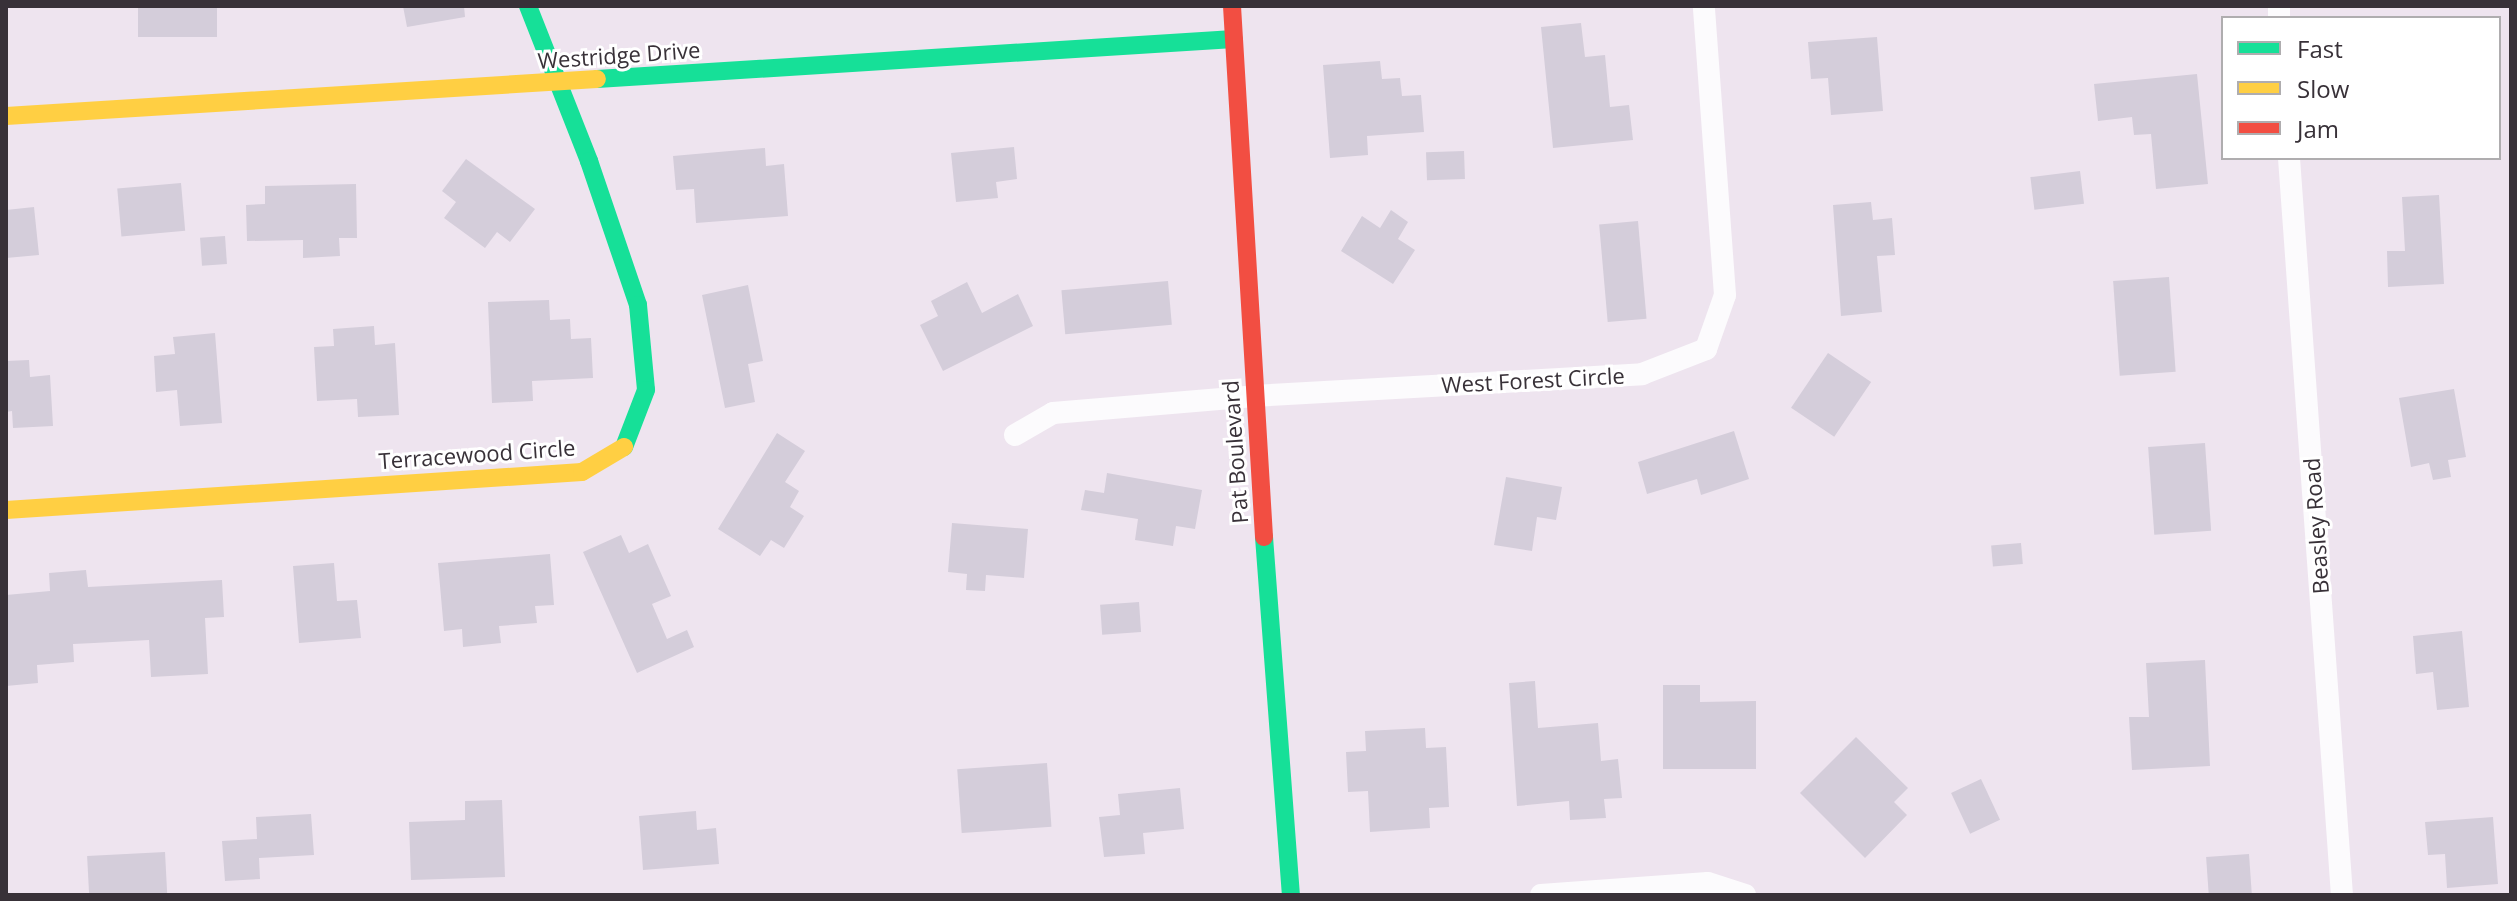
<!DOCTYPE html>
<html>
<head>
<meta charset="utf-8">
<style>
  body { margin:0 }
  #map { position:relative; width:2517px; height:901px; overflow:hidden; background:#eee4ef; font-family:"Open Sans",sans-serif }
  div>[style] { position:absolute }
  .building>* { inset:0; background:#d4cdda; transform-origin:0 0 }
  .street>* { height:22px; margin:-11px; padding:0 11px; transform-origin:11px; border-radius:11px; background:#fcfbfd }
  .fast>* { height:18px; margin:-9px; padding:0 9px; transform-origin:9px; border-radius:9px; background:#16e098 }
  .slow>* { height:18px; margin:-9px; padding:0 9px; transform-origin:9px; border-radius:9px; background:#ffcf43 }
  .jam>* { height:18px; margin:-9px; padding:0 9px; transform-origin:9px; border-radius:9px; background:#f24e42 }
  span { translate:-50% -50%; white-space:nowrap; text-align:center; line-height:1.15; -webkit-text-stroke:6px #fff; paint-order:stroke }
  .street-label { font-size:22px; color:#383138 }
  .frame { position:absolute; inset:0; border:8px solid #383138; pointer-events:none }
  .legend { position:absolute; left:2221px; top:16px; width:280px; height:144px; box-sizing:border-box; background:#fff; border:2px solid #afadaf; margin:0; padding:10px 14px; list-style:none; font-size:24px; color:#383138 }
  .legend li { display:flex; align-items:center; gap:16px; height:40px }
  .legend b { width:40px; border:2px solid #afadaf }
</style>
</head>
<body>
<div id="map">
  <div class="building">
    <div style="left:138px;top:6px;width:79px;height:31px"></div>
    <div style="clip-path:polygon(403px 6px,464px 6px,465px 17px,407px 27px)"></div>
    <div style="clip-path:polygon(1581px 23px,1585px 57px,1605px 55px,1610px 107px,1629px 105px,1633px 140px,1553px 148px,1541px 27px)"></div>
    <div style="clip-path:polygon(1877px 37px,1883px 111px,1831px 115px,1828px 78px,1811px 79px,1808px 42px)"></div>
    <div style="clip-path:polygon(1380px 61px,1382px 79px,1400px 78px,1402px 96px,1421px 95px,1424px 132px,1367px 136px,1368px 155px,1330px 158px,1323px 65px)"></div>
    <div style="clip-path:polygon(2197px 74px,2208px 184px,2156px 189px,2151px 134px,2134px 135px,2132px 117px,2098px 121px,2094px 84px)"></div>
    <div style="clip-path:polygon(1014px 147px,1017px 179px,996px 182px,998px 198px,956px 202px,951px 153px)"></div>
    <div style="clip-path:polygon(765px 148px,766px 166px,784px 164px,788px 216px,696px 223px,694px 189px,676px 190px,673px 156px)"></div>
    <div style="left:1464px;top:151px;width:28px;height:38px;rotate:88deg"></div>
    <div style="clip-path:polygon(466px 159px,535px 209px,510px 242px,497px 232px,485px 248px,444px 218px,456px 202px,442px 191px)"></div>
    <div style="left:2080px;top:171px;width:33px;height:50px;rotate:83deg"></div>
    <div style="left:181px;top:183px;width:48px;height:64px;rotate:85deg"></div>
    <div style="clip-path:polygon(356px 184px,357px 238px,339px 238px,340px 256px,303px 258px,303px 240px,247px 241px,246px 205px,265px 204px,265px 186px)"></div>
    <div style="clip-path:polygon(2439px 195px,2444px 284px,2388px 287px,2387px 251px,2405px 251px,2402px 197px)"></div>
    <div style="clip-path:polygon(1871px 202px,1873px 220px,1892px 218px,1895px 255px,1877px 256px,1882px 312px,1841px 316px,1833px 205px)"></div>
    <div style="clip-path:polygon(34px 207px,39px 255px,6px 258px,6px 210px)"></div>
    <div style="clip-path:polygon(1391px 210px,1408px 222px,1398px 239px,1415px 250px,1393px 284px,1341px 251px,1362px 216px,1380px 228px)"></div>
    <div style="left:1638px;top:221px;width:98px;height:39px;rotate:85deg"></div>
    <div style="left:225px;top:236px;width:28px;height:25px;rotate:86deg"></div>
    <div style="left:2169px;top:277px;width:95px;height:56px;rotate:86deg"></div>
    <div style="left:1168px;top:281px;width:44px;height:107px;rotate:85deg"></div>
    <div style="clip-path:polygon(967px 282px,982px 313px,1018px 294px,1033px 326px,943px 371px,920px 325px,938px 316px,931px 301px)"></div>
    <div style="clip-path:polygon(748px 285px,763px 361px,748px 364px,755px 402px,725px 408px,702px 295px)"></div>
    <div style="clip-path:polygon(549px 300px,550px 320px,570px 319px,571px 339px,591px 338px,593px 378px,532px 381px,533px 401px,492px 403px,488px 302px)"></div>
    <div style="clip-path:polygon(374px 326px,375px 345px,395px 343px,399px 415px,358px 417px,357px 399px,317px 401px,314px 347px,334px 346px,333px 329px)"></div>
    <div style="clip-path:polygon(215px 333px,222px 423px,180px 426px,177px 390px,156px 392px,154px 356px,175px 354px,173px 337px)"></div>
    <div style="left:1828px;top:353px;width:52px;height:66px;rotate:34deg"></div>
    <div style="clip-path:polygon(29px 360px,30px 377px,50px 375px,53px 426px,13px 428px,12px 411px,6px 412px,6px 361px)"></div>
    <div style="clip-path:polygon(2454px 389px,2466px 457px,2448px 460px,2451px 477px,2433px 480px,2429px 463px,2411px 467px,2399px 398px)"></div>
    <div style="clip-path:polygon(1734px 431px,1749px 479px,1701px 495px,1697px 479px,1647px 494px,1638px 462px)"></div>
    <div style="clip-path:polygon(777px 433px,805px 451px,785px 482px,799px 491px,790px 507px,804px 516px,784px 548px,771px 540px,760px 556px,718px 529px)"></div>
    <div style="left:2205px;top:443px;width:88px;height:57px;rotate:86deg"></div>
    <div style="clip-path:polygon(1107px 473px,1202px 490px,1195px 529px,1176px 526px,1173px 546px,1135px 540px,1138px 519px,1081px 510px,1085px 490px,1104px 493px)"></div>
    <div style="clip-path:polygon(1506px 477px,1562px 487px,1556px 520px,1537px 517px,1532px 551px,1494px 545px)"></div>
    <div style="clip-path:polygon(952px 523px,1028px 529px,1024px 578px,986px 575px,985px 591px,966px 590px,967px 574px,948px 572px)"></div>
    <div style="clip-path:polygon(621px 535px,629px 553px,648px 544px,671px 596px,652px 604px,667px 639px,687px 630px,694px 647px,637px 673px,583px 552px)"></div>
    <div style="left:2021px;top:543px;width:21px;height:30px;rotate:85deg"></div>
    <div style="clip-path:polygon(550px 554px,554px 605px,535px 606px,537px 623px,499px 626px,501px 643px,463px 647px,462px 629px,444px 631px,438px 563px)"></div>
    <div style="clip-path:polygon(334px 563px,337px 601px,357px 600px,361px 638px,299px 643px,293px 566px)"></div>
    <div style="clip-path:polygon(86px 570px,88px 587px,222px 580px,224px 617px,205px 618px,208px 674px,151px 677px,149px 640px,94px 643px,73px 644px,74px 662px,37px 665px,38px 683px,6px 686px,6px 595px,50px 591px,49px 573px)"></div>
    <div style="left:1139px;top:602px;width:30px;height:39px;rotate:86deg"></div>
    <div style="clip-path:polygon(2462px 631px,2469px 707px,2437px 710px,2433px 672px,2416px 674px,2413px 636px)"></div>
    <div style="clip-path:polygon(2205px 660px,2210px 766px,2132px 770px,2129px 717px,2149px 717px,2146px 663px)"></div>
    <div style="clip-path:polygon(1535px 681px,1538px 728px,1598px 723px,1601px 761px,1618px 759px,1622px 798px,1604px 799px,1606px 818px,1570px 820px,1569px 801px,1517px 806px,1509px 683px)"></div>
    <div style="clip-path:polygon(1663px 685px,1700px 685px,1700px 702px,1756px 701px,1756px 769px,1663px 769px)"></div>
    <div style="clip-path:polygon(1425px 728px,1426px 748px,1446px 747px,1449px 807px,1429px 808px,1430px 828px,1370px 832px,1368px 791px,1348px 792px,1346px 752px,1366px 751px,1365px 731px)"></div>
    <div style="clip-path:polygon(1856px 737px,1908px 788px,1894px 802px,1907px 815px,1865px 858px,1800px 793px)"></div>
    <div style="left:1047px;top:763px;width:64px;height:90px;rotate:86deg"></div>
    <div style="left:1981px;top:779px;width:45px;height:33px;rotate:65deg"></div>
    <div style="clip-path:polygon(1180px 788px,1184px 829px,1143px 833px,1145px 854px,1104px 857px,1099px 817px,1120px 815px,1118px 794px)"></div>
    <div style="clip-path:polygon(502px 800px,505px 877px,411px 880px,409px 822px,465px 820px,465px 801px)"></div>
    <div style="clip-path:polygon(696px 811px,697px 830px,716px 828px,719px 864px,643px 870px,639px 816px)"></div>
    <div style="clip-path:polygon(311px 814px,314px 855px,259px 858px,260px 879px,225px 881px,222px 841px,257px 839px,256px 817px)"></div>
    <div style="clip-path:polygon(2493px 817px,2498px 884px,2447px 888px,2445px 854px,2428px 855px,2425px 822px)"></div>
    <div style="left:165px;top:852px;width:43px;height:78px;rotate:87deg"></div>
    <div style="left:2249px;top:854px;width:41px;height:43px;rotate:86deg"></div>
  </div>
  <div class="street">
    <div style="left:2279px;top:6px;width:12px;rotate:90deg"></div>
    <div style="left:2289px;top:158px;width:739px;rotate:85.89deg"></div>
    <div style="left:1015px;top:435px;width:44px;rotate:-30.1deg"></div>
    <div style="left:1053px;top:413px;width:202px;rotate:-4.8deg"></div>
    <div style="left:1254px;top:396px;width:389px;rotate:-3.2deg"></div>
    <div style="left:1642px;top:374px;width:69px;rotate:-21.3deg"></div>
    <div style="left:1706px;top:349px;width:57px;rotate:-70.6deg"></div>
    <div style="left:1725px;top:295px;width:290px;rotate:-94.2deg"></div>
    <div style="left:1541px;top:895px;width:167px;rotate:-4.1deg"></div>
    <div style="left:1708px;top:883px;width:39px;rotate:18deg"></div>
  </div>
  <div class="fast">
    <div style="left:528px;top:6px;width:167px;rotate:68.5deg"></div>
    <div style="left:589px;top:161px;width:152px;rotate:71.2deg"></div>
    <div style="left:638px;top:305px;width:85px;rotate:84.6deg"></div>
    <div style="left:646px;top:390px;width:61px;rotate:111.1deg"></div>
    <div style="left:597px;top:79px;width:638px;rotate:-3.59deg"></div>
    <div style="left:1264px;top:537px;width:359px;rotate:85.7deg"></div>
  </div>
  <div class="slow">
    <div style="left:6px;top:116px;width:592px;rotate:-3.58deg"></div>
    <div style="left:6px;top:510px;width:577px;rotate:-3.77deg"></div>
    <div style="left:582px;top:472px;width:49px;rotate:-30.8deg"></div>
  </div>
  <div class="jam">
    <div style="left:1232px;top:6px;width:532px;rotate:86.55deg"></div>
  </div>
  <div class="street-label">
    <span style="left:619px;top:55px;rotate:-4deg">Westridge Drive</span>
    <span style="left:1533px;top:380px;rotate:-3deg">West Forest Circle</span>
    <span style="left:1235px;top:452px;rotate:-94deg">Pat Boulevard</span>
    <span style="left:477px;top:454px;rotate:-4deg">Terracewood Circle</span>
    <span style="left:2316px;top:526px;rotate:-94deg">Beasley Road</span>
  </div>
  <div class="frame"></div>
  <ul class="legend">
  <li><b style="height:10px;background:#16e098"></b>Fast</li>
  <li><b style="height:10px;background:#ffcf43"></b>Slow</li>
  <li><b style="height:10px;background:#f24e42"></b>Jam</li>
  </ul>
</div>
</body>
</html>
